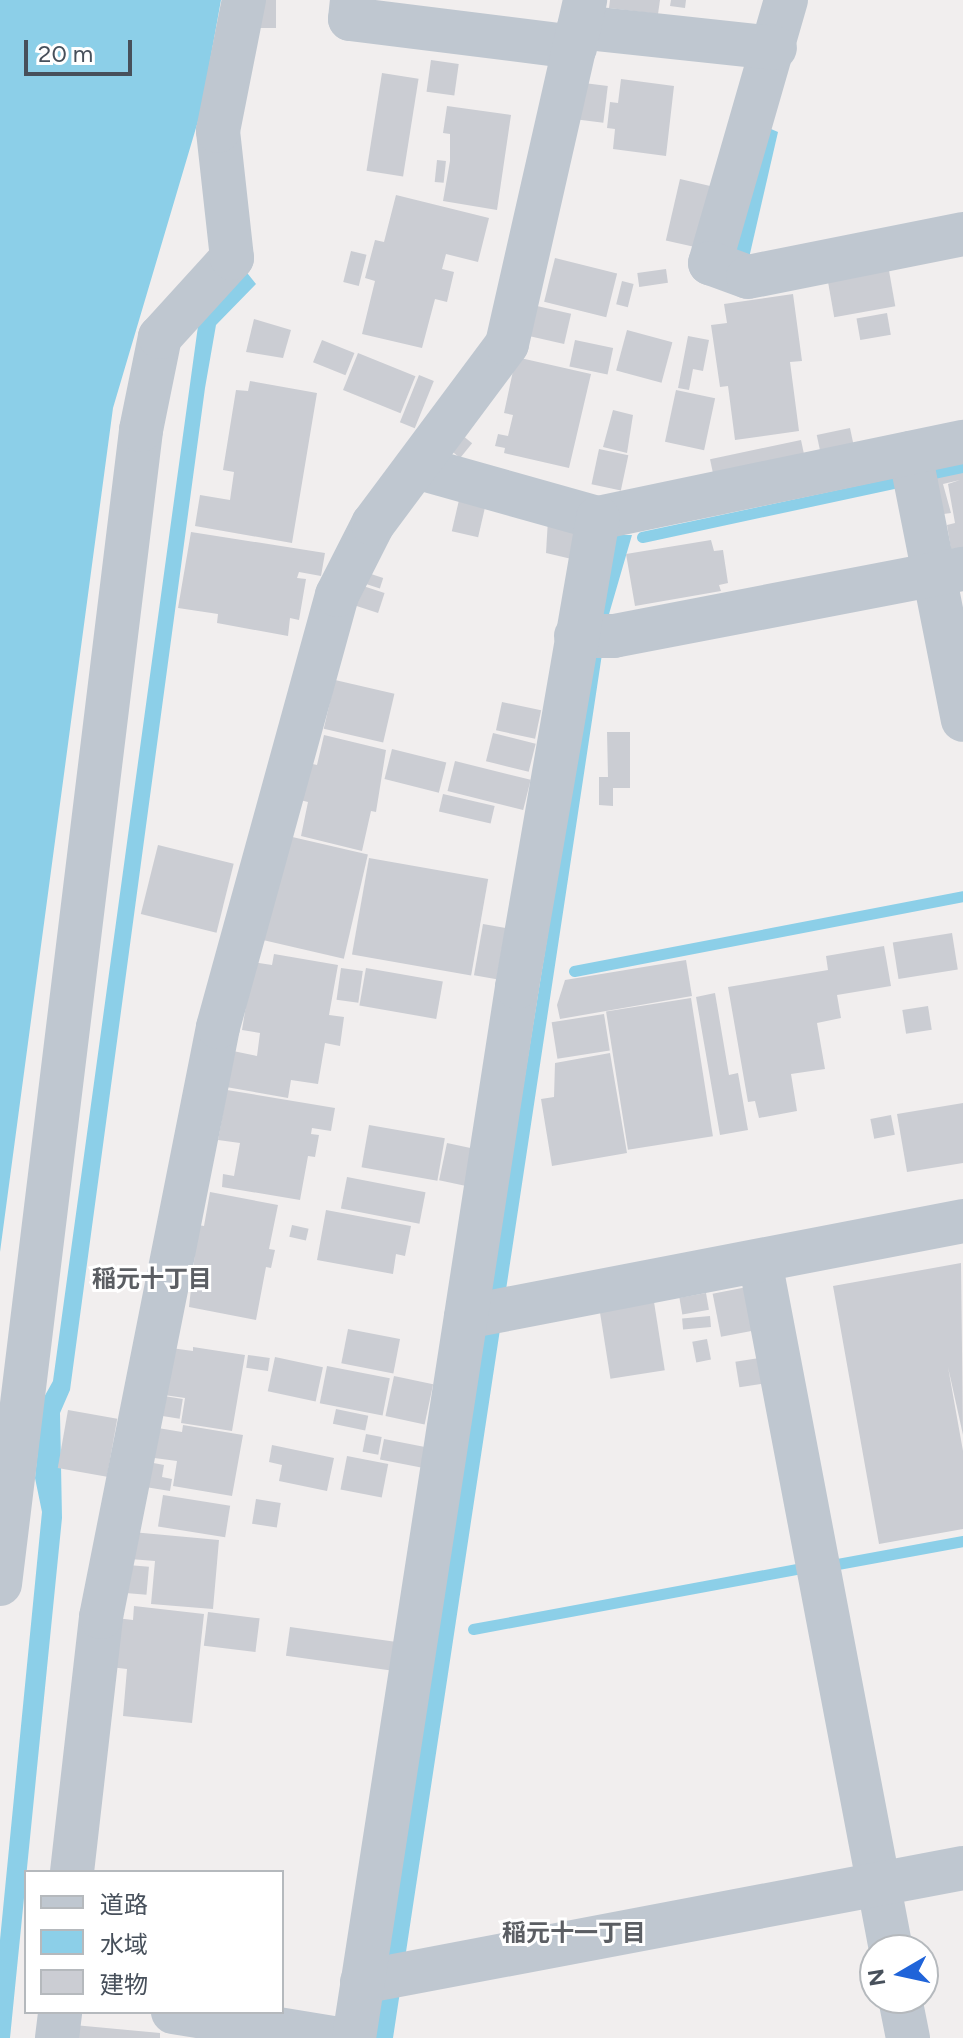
<!DOCTYPE html>
<html>
<head>
<meta charset="utf-8">
<style>
  body { margin:0 }
  #map { position:relative; width:963px; height:2038px; overflow:hidden; background:#f1eeee; font-family:Figtree,"Noto Sans JP",sans-serif }
  div>[style] { position:absolute }
  .water>* { inset:0; background:#8ccfe8 }
  .stream>* { height:11px; margin:-5.5px; padding:0 5.5px; transform-origin:5.5px; border-radius:5.5px; background:#8ccfe8 }
  .building>* { inset:0; background:#cbcdd3; transform-origin:0 0 }
  .minor>* { height:44px; margin:-22px; padding:0 22px; transform-origin:22px; border-radius:22px; background:#bfc7d0 }
  span { translate:-50% -50%; white-space:nowrap; text-align:center; line-height:1.15; -webkit-text-stroke:6px #fff; paint-order:stroke }
  .neighbourhood-label { font-size:24px; color:#5b5e63; font-weight:700 }
  .legend { position:absolute; left:24px; top:1870px; width:260px; height:144px; box-sizing:border-box; background:#fff; border:2px solid #b5b9bd; margin:0; padding:10px 14px; list-style:none; font-size:24px; color:#47505b }
  .legend li { display:flex; align-items:center; gap:16px; height:40px }
  .legend b { width:40px; border:2px solid #b5b9bd }
  .north { position:absolute; left:859px; top:1934px; width:80px; height:80px; box-sizing:border-box; background:#fff; border:2px solid #b5b9bd; border-radius:50%; rotate:261deg; font-size:22px; font-weight:700; line-height:32px; text-align:center; color:#47505b }
  .north::after { content:''; display:block; margin:auto; width:28px; height:36px; background:#2064d9; clip-path:polygon(50% 0,100% 100%,50% 72%,0 100%) }
  .scale { position:absolute; left:24px; top:40px; width:108px; height:36px; box-sizing:border-box; border:4px solid #47505b; border-top:0; padding-left:10px; font-size:24px; line-height:28px; white-space:nowrap; color:#47505b; -webkit-text-stroke:6px #fff; paint-order:stroke }
</style>
</head>
<body>
<div id="map">
  <div class="water">
    <div style="clip-path:polygon(0 0,221px 0,201px 111px,113px 408px,0 1252px)"></div>
    <div style="clip-path:polygon(764px 126px,778px 132px,749px 258px,731px 254px)"></div>
    <div style="clip-path:polygon(240px 264px,256px 284px,216px 325px,205px 388px,70px 1390px,60px 1413px,62px 1518px,10px 2038px,0 2038px,0 1940px,42px 1512px,35px 1478px,43px 1399px,53px 1381px,198px 326px)"></div>
    <div style="clip-path:polygon(612px 535px,632px 535px,607px 621px,393px 2038px,370px 2038px)"></div>
  </div>
  <div class="stream">
    <div style="left:925px;top:476px;width:39px;rotate:-12deg"></div>
    <div style="left:642px;top:537px;width:272px;rotate:-12.1deg"></div>
    <div style="left:574px;top:971px;width:396px;rotate:-10.9deg"></div>
    <div style="left:832px;top:1565px;width:133px;rotate:-10.4deg"></div>
    <div style="left:473px;top:1629px;width:335px;rotate:-10.5deg"></div>
  </div>
  <div class="building">
    <div style="left:257px;top:0;width:19px;height:28px"></div>
    <div style="clip-path:polygon(610px 0,660px 0,658px 14px,609px 8px)"></div>
    <div style="clip-path:polygon(671px 0,686px 0,685px 8px,670px 6px)"></div>
    <div style="left:431px;top:60px;width:28px;height:32px;rotate:8deg"></div>
    <div style="left:382px;top:73px;width:37px;height:99px;rotate:9deg"></div>
    <div style="clip-path:polygon(621px 79px,674px 86px,666px 156px,613px 149px,615px 129px,607px 128px,610px 102px,618px 103px)"></div>
    <div style="left:584px;top:83px;width:24px;height:37px;rotate:7deg"></div>
    <div style="clip-path:polygon(447px 106px,511px 115px,497px 210px,443px 201px,450px 161px,450px 134px,443px 133px)"></div>
    <div style="left:437px;top:160px;width:9px;height:22px;rotate:6deg"></div>
    <div style="left:680px;top:179px;width:31px;height:63px;rotate:13deg"></div>
    <div style="clip-path:polygon(396px 195px,489px 218px,478px 262px,446px 254px,442px 269px,454px 272px,447px 302px,435px 299px,422px 348px,362px 334px,375px 281px,365px 278px,375px 240px,384px 242px)"></div>
    <div style="left:351px;top:251px;width:16px;height:32px;rotate:14deg"></div>
    <div style="left:555px;top:258px;width:64px;height:45px;rotate:14deg"></div>
    <div style="left:888px;top:265px;width:42px;height:62px;rotate:80deg"></div>
    <div style="left:666px;top:269px;width:14px;height:29px;rotate:82deg"></div>
    <div style="left:622px;top:281px;width:12px;height:24px;rotate:14deg"></div>
    <div style="clip-path:polygon(793px 294px,802px 361px,790px 362px,799px 431px,735px 440px,728px 386px,720px 387px,711px 325px,727px 323px,724px 304px)"></div>
    <div style="left:537px;top:306px;width:35px;height:31px;rotate:13deg"></div>
    <div style="left:887px;top:313px;width:22px;height:31px;rotate:80deg"></div>
    <div style="clip-path:polygon(254px 319px,291px 330px,283px 358px,246px 352px)"></div>
    <div style="left:627px;top:330px;width:47px;height:42px;rotate:15deg"></div>
    <div style="clip-path:polygon(688px 336px,709px 340px,703px 371px,693px 369px,689px 390px,678px 388px)"></div>
    <div style="left:322px;top:340px;width:35px;height:24px;rotate:22deg"></div>
    <div style="left:575px;top:340px;width:39px;height:27px;rotate:12deg"></div>
    <div style="left:358px;top:353px;width:62px;height:40px;rotate:22deg"></div>
    <div style="clip-path:polygon(516px 357px,591px 374px,569px 468px,504px 453px,505px 448px,495px 446px,498px 434px,508px 436px,513px 415px,504px 413px)"></div>
    <div style="left:419px;top:375px;width:16px;height:51px;rotate:22deg"></div>
    <div style="clip-path:polygon(250px 381px,317px 393px,292px 543px,195px 526px,200px 495px,230px 500px,234px 472px,223px 470px,236px 390px,248px 391px)"></div>
    <div style="left:676px;top:390px;width:40px;height:53px;rotate:12deg"></div>
    <div style="clip-path:polygon(613px 410px,633px 415px,627px 453px,603px 447px)"></div>
    <div style="left:850px;top:428px;width:25px;height:34px;rotate:78deg"></div>
    <div style="left:462px;top:435px;width:13px;height:19px;rotate:39deg"></div>
    <div style="left:801px;top:440px;width:25px;height:93px;rotate:78deg"></div>
    <div style="left:599px;top:449px;width:30px;height:36px;rotate:12deg"></div>
    <div style="clip-path:polygon(963px 473px,963px 548px,951px 549px,947px 525px,955px 523px,948px 484px,960px 480px,943px 484px,951px 513px,936px 515px,930px 480px)"></div>
    <div style="left:459px;top:500px;width:27px;height:32px;rotate:13deg"></div>
    <div style="clip-path:polygon(548px 519px,577px 527px,576px 560px,546px 553px)"></div>
    <div style="clip-path:polygon(191px 532px,325px 553px,321px 576px,299px 572px,297px 578px,306px 579px,299px 620px,290px 618px,288px 636px,217px 623px,218px 614px,178px 608px)"></div>
    <div style="clip-path:polygon(711px 540px,714px 551px,723px 550px,728px 583px,719px 585px,721px 591px,635px 606px,626px 554px)"></div>
    <div style="left:368px;top:573px;width:16px;height:11px;rotate:18deg"></div>
    <div style="left:357px;top:584px;width:29px;height:21px;rotate:18deg"></div>
    <div style="left:335px;top:680px;width:61px;height:50px;rotate:13deg"></div>
    <div style="left:502px;top:702px;width:40px;height:29px;rotate:12deg"></div>
    <div style="clip-path:polygon(607px 732px,630px 732px,630px 788px,613px 788px,613px 806px,599px 805px,599px 777px,608px 777px)"></div>
    <div style="left:493px;top:733px;width:44px;height:29px;rotate:14deg"></div>
    <div style="clip-path:polygon(324px 735px,386px 750px,376px 812px,371px 811px,362px 851px,301px 836px,308px 802px,300px 800px,308px 763px,317px 765px)"></div>
    <div style="left:392px;top:749px;width:56px;height:31px;rotate:14deg"></div>
    <div style="left:455px;top:761px;width:78px;height:31px;rotate:14deg"></div>
    <div style="left:443px;top:794px;width:53px;height:18px;rotate:13deg"></div>
    <div style="left:288px;top:836px;width:82px;height:107px;rotate:13deg"></div>
    <div style="left:158px;top:845px;width:78px;height:71px;rotate:14deg"></div>
    <div style="left:369px;top:858px;width:121px;height:98px;rotate:10deg"></div>
    <div style="left:483px;top:924px;width:23px;height:52px;rotate:10deg"></div>
    <div style="left:952px;top:933px;width:37px;height:60px;rotate:81deg"></div>
    <div style="clip-path:polygon(884px 946px,891px 986px,837px 995px,841px 1018px,817px 1023px,825px 1069px,791px 1074px,797px 1111px,759px 1118px,755px 1101px,748px 1102px,728px 987px,828px 970px,826px 956px)"></div>
    <div style="clip-path:polygon(274px 954px,338px 965px,329px 1015px,344px 1017px,340px 1046px,325px 1043px,318px 1084px,291px 1080px,288px 1098px,226px 1087px,233px 1051px,257px 1056px,260px 1033px,242px 1030px,253px 962px,272px 965px)"></div>
    <div style="clip-path:polygon(686px 960px,692px 996px,560px 1019px,557px 1005px,565px 980px)"></div>
    <div style="left:341px;top:968px;width:22px;height:32px;rotate:8deg"></div>
    <div style="left:366px;top:968px;width:78px;height:38px;rotate:10deg"></div>
    <div style="clip-path:polygon(715px 993px,729px 1075px,738px 1073px,748px 1130px,720px 1135px,696px 997px)"></div>
    <div style="left:691px;top:998px;width:140px;height:86px;rotate:81deg"></div>
    <div style="left:928px;top:1006px;width:24px;height:26px;rotate:81deg"></div>
    <div style="left:604px;top:1014px;width:37px;height:53px;rotate:81deg"></div>
    <div style="clip-path:polygon(610px 1053px,627px 1153px,552px 1166px,541px 1099px,554px 1097px,555px 1063px)"></div>
    <div style="clip-path:polygon(227px 1090px,335px 1108px,331px 1131px,312px 1128px,311px 1134px,319px 1135px,315px 1157px,308px 1156px,300px 1200px,222px 1187px,223px 1174px,234px 1176px,240px 1143px,218px 1140px)"></div>
    <div style="clip-path:polygon(963px 1103px,963px 1163px,907px 1172px,897px 1114px)"></div>
    <div style="left:891px;top:1115px;width:20px;height:21px;rotate:79deg"></div>
    <div style="left:369px;top:1125px;width:77px;height:43px;rotate:10deg"></div>
    <div style="left:447px;top:1143px;width:30px;height:38px;rotate:12deg"></div>
    <div style="left:347px;top:1177px;width:80px;height:32px;rotate:11deg"></div>
    <div style="clip-path:polygon(210px 1192px,278px 1205px,269px 1249px,275px 1250px,271px 1268px,266px 1267px,256px 1320px,189px 1307px,198px 1225px,204px 1226px)"></div>
    <div style="clip-path:polygon(326px 1210px,411px 1226px,405px 1256px,396px 1254px,393px 1274px,317px 1260px)"></div>
    <div style="left:292px;top:1225px;width:17px;height:12px;rotate:13deg"></div>
    <div style="clip-path:polygon(961px 1263px,963px 1435px,948px 1367px,963px 1451px,963px 1529px,879px 1544px,833px 1286px)"></div>
    <div style="left:747px;top:1287px;width:44px;height:35px;rotate:79deg"></div>
    <div style="left:706px;top:1293px;width:17px;height:27px;rotate:80deg"></div>
    <div style="left:654px;top:1302px;width:69px;height:55px;rotate:81deg"></div>
    <div style="left:710px;top:1316px;width:11px;height:28px;rotate:85deg"></div>
    <div style="left:348px;top:1329px;width:53px;height:35px;rotate:11deg"></div>
    <div style="left:707px;top:1339px;width:21px;height:15px;rotate:79deg"></div>
    <div style="clip-path:polygon(193px 1347px,245px 1355px,232px 1431px,181px 1423px,185px 1398px,164px 1395px,171px 1348px,193px 1351px)"></div>
    <div style="left:248px;top:1355px;width:22px;height:13px;rotate:8deg"></div>
    <div style="left:275px;top:1357px;width:49px;height:35px;rotate:12deg"></div>
    <div style="left:765px;top:1357px;width:26px;height:30px;rotate:81deg"></div>
    <div style="left:327px;top:1366px;width:64px;height:38px;rotate:11deg"></div>
    <div style="left:394px;top:1376px;width:40px;height:41px;rotate:12deg"></div>
    <div style="left:164px;top:1396px;width:19px;height:20px;rotate:9deg"></div>
    <div style="left:336px;top:1409px;width:33px;height:15px;rotate:12deg"></div>
    <div style="left:68px;top:1410px;width:50px;height:59px;rotate:10deg"></div>
    <div style="clip-path:polygon(183px 1425px,243px 1435px,232px 1496px,173px 1486px,177px 1461px,147px 1457px,152px 1427px,182px 1432px)"></div>
    <div style="left:366px;top:1434px;width:16px;height:18px;rotate:11deg"></div>
    <div style="left:384px;top:1439px;width:47px;height:21px;rotate:11deg"></div>
    <div style="clip-path:polygon(272px 1445px,334px 1458px,327px 1491px,279px 1481px,282px 1465px,269px 1462px)"></div>
    <div style="left:347px;top:1456px;width:42px;height:34px;rotate:11deg"></div>
    <div style="clip-path:polygon(143px 1461px,164px 1465px,162px 1477px,172px 1479px,170px 1491px,139px 1486px)"></div>
    <div style="left:163px;top:1495px;width:68px;height:32px;rotate:9deg"></div>
    <div style="left:256px;top:1499px;width:25px;height:25px;rotate:9deg"></div>
    <div style="clip-path:polygon(132px 1532px,219px 1540px,213px 1609px,151px 1604px,155px 1561px,130px 1559px)"></div>
    <div style="left:128px;top:1565px;width:21px;height:28px;rotate:5deg"></div>
    <div style="clip-path:polygon(134px 1606px,204px 1614px,192px 1723px,123px 1716px,127px 1669px,110px 1667px,116px 1618px,133px 1620px)"></div>
    <div style="left:208px;top:1612px;width:52px;height:34px;rotate:7deg"></div>
    <div style="left:290px;top:1627px;width:106px;height:29px;rotate:8deg"></div>
    <div style="clip-path:polygon(74px 2025px,160px 2033px,160px 2038px,72px 2038px)"></div>
  </div>
  <div class="minor">
    <div style="left:352px;top:0;width:19px;rotate:96deg"></div>
    <div style="left:350px;top:19px;width:227px;rotate:7.1deg"></div>
    <div style="left:786px;top:0;width:274px;rotate:106.1deg"></div>
    <div style="left:710px;top:263px;width:40px;rotate:20.2deg"></div>
    <div style="left:748px;top:277px;width:219px;rotate:-11.3deg"></div>
    <div style="left:579px;top:27px;width:197px;rotate:6.1deg"></div>
    <div style="left:910px;top:453px;width:272px;rotate:78.8deg"></div>
    <div style="left:416px;top:467px;width:189px;rotate:15.7deg"></div>
    <div style="left:598px;top:518px;width:373px;rotate:-11.8deg"></div>
    <div style="left:576px;top:636px;width:38px"></div>
    <div style="left:614px;top:636px;width:355px;rotate:-10.9deg"></div>
    <div style="left:760px;top:1261px;width:701px;rotate:79.23deg"></div>
    <div style="left:466px;top:1317px;width:506px;rotate:-10.93deg"></div>
    <div style="left:0;top:1584px;width:1163px;rotate:-83.03deg"></div>
    <div style="left:141px;top:430px;width:95px;rotate:-78.5deg"></div>
    <div style="left:160px;top:337px;width:107px;rotate:-47.7deg"></div>
    <div style="left:232px;top:258px;width:128px;rotate:-96.3deg"></div>
    <div style="left:218px;top:131px;width:134px;rotate:-78.8deg"></div>
    <div style="left:72px;top:1872px;width:257px;rotate:-83.5deg"></div>
    <div style="left:101px;top:1617px;width:601px;rotate:-78.78deg"></div>
    <div style="left:218px;top:1027px;width:448px;rotate:-74.6deg"></div>
    <div style="left:337px;top:595px;width:80px;rotate:-63.1deg"></div>
    <div style="left:373px;top:524px;width:224px;rotate:-53.3deg"></div>
    <div style="left:507px;top:344px;width:353px;rotate:-77.2deg"></div>
    <div style="left:362px;top:1982px;width:612px;rotate:-10.74deg"></div>
    <div style="left:900px;top:1998px;width:41px;rotate:78.7deg"></div>
    <div style="left:173px;top:2012px;width:162px;rotate:9.2deg"></div>
    <div style="left:57px;top:2038px;width:26px;rotate:-83deg"></div>
    <div style="left:354px;top:2038px;width:1064px;rotate:-81.18deg"></div>
    <div style="left:517px;top:987px;width:476px;rotate:-80.2deg"></div>
  </div>
  <div class="neighbourhood-label">
    <span style="left:152px;top:1279px">稲元十丁目</span>
    <span style="left:574px;top:1933px">稲元十一丁目</span>
  </div>
  <ul class="legend">
  <li><b style="height:10px;background:#bfc7d0"></b>道路</li>
  <li><b style="height:22px;background:#8ccfe8"></b>水域</li>
  <li><b style="height:22px;background:#cbcdd3"></b>建物</li>
  </ul>
  <div class="north">N</div>
  <div class="scale">20 m</div>
</div>
</body>
</html>
